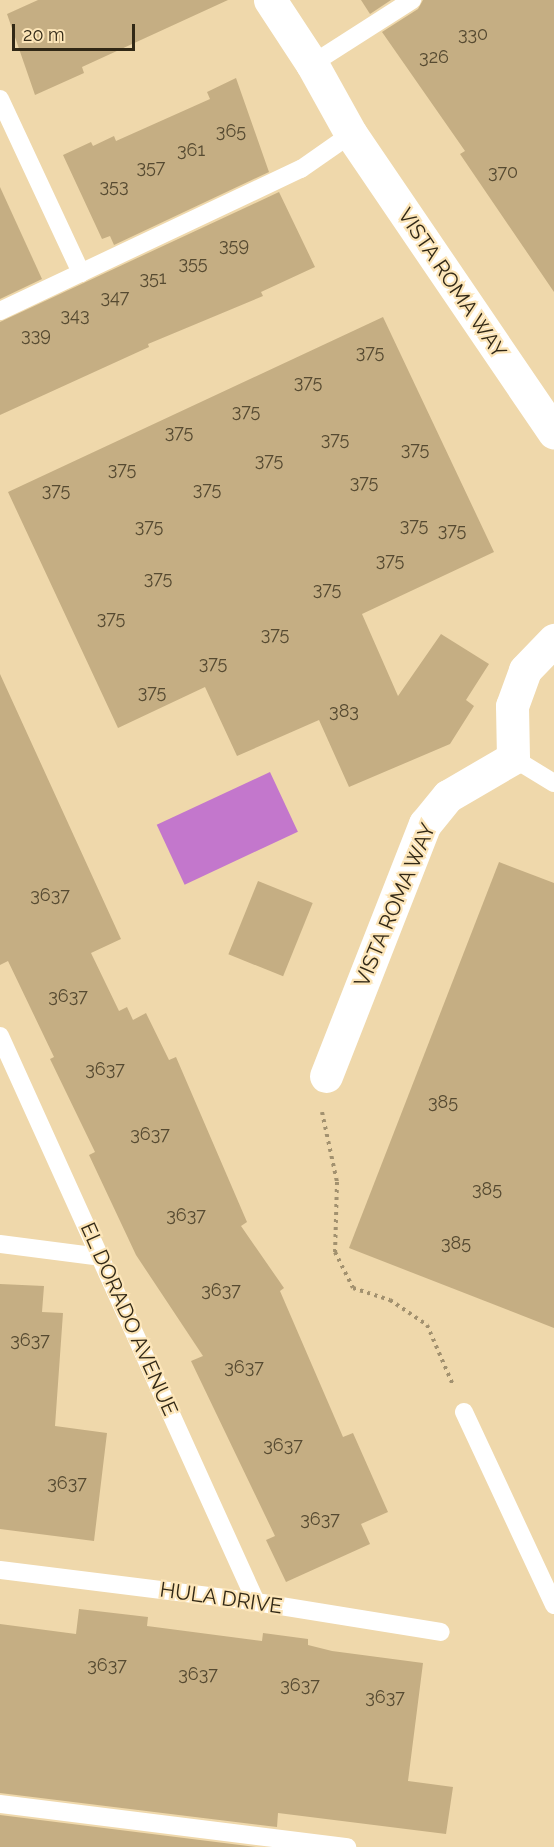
<!DOCTYPE html>
<html>
<head>
<meta charset="utf-8">
<style>
  body { margin:0 }
  #map { position:relative; width:554px; height:1847px; overflow:hidden; background:#efd8ab; font-family:Raleway,sans-serif }
  div>[style] { position:absolute }
  .water>* { inset:0; background:#c377cc; transform-origin:0 0 }
  .building>* { inset:0; background:#c5ae83; transform-origin:0 0 }
  .path>* { height:4px; margin-top:-2px; transform-origin:0; background:repeating-linear-gradient(90deg,#a2916f 0 3px,transparent 0 7.5px) }
  .service>* { height:18px; margin:-9px; padding:0 9px; transform-origin:9px; border-radius:9px; background:#fff }
  .minor>* { height:33px; margin:-16.5px; padding:0 16.5px; transform-origin:16.5px; border-radius:16.5px; background:#fff }
  span { translate:-50% -50%; white-space:nowrap; text-align:center; line-height:1.15; -webkit-text-stroke:4.5px #fce5b8; paint-order:stroke }
  .number-label { font-size:18px; color:#564a31 }
  .number-label span { -webkit-text-stroke-width:0 }
  .street-label { font-size:21px; color:#312816 }
  .scale { position:absolute; left:12px; top:24px; width:123px; height:27px; box-sizing:border-box; border:3px solid #312816; border-top:0; padding-left:8px; font-size:18px; line-height:21px; white-space:nowrap; color:#312816; -webkit-text-stroke:4px #fce5b8; paint-order:stroke }
</style>
</head>
<body>
<div id="map">
  <div class="water">
    <div style="left:270px;top:772px;width:66px;height:125px;rotate:65deg"></div>
  </div>
  <div class="building">
    <div style="clip-path:polygon(38px 0,228px 0,82px 67px,84px 73px,35px 95px,7px 14px)"></div>
    <div style="clip-path:polygon(361px 0,391px 0,370px 14px)"></div>
    <div style="clip-path:polygon(423px 0,554px 0,554px 292px,460px 154px,465px 151px,382px 32px,418px 9px)"></div>
    <div style="clip-path:polygon(236px 78px,269px 172px,114px 245px,110px 236px,102px 239px,63px 155px,91px 142px,93px 146px,114px 136px,116px 141px,210px 99px,207px 92px)"></div>
    <div style="clip-path:polygon(0 187px,42px 279px,0 299px)"></div>
    <div style="clip-path:polygon(279px 192px,315px 267px,261px 292px,263px 296px,148px 344px,149px 347px,0 415px,0 322px)"></div>
    <div style="clip-path:polygon(383px 317px,494px 552px,362px 614px,398px 696px,441px 634px,489px 664px,466px 700px,474px 706px,450px 744px,349px 787px,319px 720px,237px 756px,205px 687px,118px 728px,8px 492px)"></div>
    <div style="clip-path:polygon(0 674px,121px 939px,91px 953px,119px 1011px,127px 1007px,133px 1020px,146px 1013px,169px 1060px,176px 1057px,247px 1222px,241px 1226px,284px 1288px,280px 1291px,343px 1437px,353px 1433px,388px 1512px,361px 1524px,370px 1544px,286px 1582px,266px 1540px,275px 1536px,191px 1361px,203px 1356px,136px 1255px,89px 1155px,95px 1152px,50px 1059px,54px 1057px,8px 961px,0 965px)"></div>
    <div style="clip-path:polygon(499px 862px,554px 883px,554px 1328px,349px 1248px)"></div>
    <div style="left:258px;top:881px;width:59px;height:79px;rotate:22deg"></div>
    <div style="clip-path:polygon(0 1284px,44px 1286px,42px 1312px,63px 1313px,55px 1426px,107px 1433px,94px 1541px,0 1529px)"></div>
    <div style="clip-path:polygon(79px 1609px,148px 1617px,147px 1626px,262px 1641px,263px 1633px,308px 1639px,308px 1645px,332px 1651px,423px 1663px,408px 1781px,453px 1787px,446px 1834px,278px 1813px,277px 1827px,0 1793px,0 1624px,76px 1634px)"></div>
    <div style="clip-path:polygon(0 1815px,256px 1847px,0 1847px)"></div>
  </div>
  <div class="path">
    <div style="left:322px;top:1112px;width:72px;rotate:77.9deg"></div>
    <div style="left:337px;top:1182px;width:70px;rotate:91.6deg"></div>
    <div style="left:335px;top:1252px;width:40px;rotate:63.4deg"></div>
    <div style="left:353px;top:1288px;width:39px;rotate:18deg"></div>
    <div style="left:390px;top:1300px;width:45px;rotate:34deg"></div>
    <div style="left:427px;top:1325px;width:65px;rotate:66.6deg"></div>
  </div>
  <div class="service">
    <div style="left:312px;top:64px;width:119px;rotate:-32.6deg"></div>
    <div style="left:0;top:99px;width:192px;rotate:65deg"></div>
    <div style="left:0;top:311px;width:333px;rotate:-25.3deg"></div>
    <div style="left:301px;top:169px;width:61px;rotate:-35deg"></div>
    <div style="left:513px;top:758px;width:48px;rotate:31.4deg"></div>
    <div style="left:0;top:1036px;width:621px;rotate:65.66deg"></div>
    <div style="left:0;top:1244px;width:103px;rotate:7.3deg"></div>
    <div style="left:464px;top:1412px;width:213px;rotate:65deg"></div>
    <div style="left:0;top:1570px;width:258px;rotate:7.1deg"></div>
    <div style="left:256px;top:1602px;width:187px;rotate:9.2deg"></div>
    <div style="left:0;top:1804px;width:350px;rotate:7.1deg"></div>
  </div>
  <div class="minor">
    <div style="left:270px;top:0;width:77px;rotate:56.7deg"></div>
    <div style="left:312px;top:64px;width:80px;rotate:60.9deg"></div>
    <div style="left:351px;top:134px;width:361px;rotate:55.8deg"></div>
    <div style="left:326px;top:1076px;width:271px;rotate:-68.6deg"></div>
    <div style="left:425px;top:824px;width:36px;rotate:-51deg"></div>
    <div style="left:448px;top:796px;width:75px;rotate:-30.3deg"></div>
    <div style="left:513px;top:758px;width:52px;rotate:-91.1deg"></div>
    <div style="left:512px;top:706px;width:38px;rotate:-70deg"></div>
    <div style="left:525px;top:670px;width:42px;rotate:-46deg"></div>
  </div>
  <div class="number-label">
    <span style="left:473px;top:34px">330</span>
    <span style="left:434px;top:57px">326</span>
    <span style="left:231px;top:131px">365</span>
    <span style="left:191px;top:150px">361</span>
    <span style="left:151px;top:167px">357</span>
    <span style="left:503px;top:172px">370</span>
    <span style="left:114px;top:186px">353</span>
    <span style="left:234px;top:245px">359</span>
    <span style="left:193px;top:263px">355</span>
    <span style="left:153px;top:278px">351</span>
    <span style="left:115px;top:297px">347</span>
    <span style="left:75px;top:315px">343</span>
    <span style="left:36px;top:335px">339</span>
    <span style="left:370px;top:352px">375</span>
    <span style="left:308px;top:382px">375</span>
    <span style="left:246px;top:411px">375</span>
    <span style="left:179px;top:432px">375</span>
    <span style="left:335px;top:439px">375</span>
    <span style="left:415px;top:449px">375</span>
    <span style="left:269px;top:460px">375</span>
    <span style="left:122px;top:469px">375</span>
    <span style="left:364px;top:482px">375</span>
    <span style="left:207px;top:489px">375</span>
    <span style="left:56px;top:490px">375</span>
    <span style="left:414px;top:525px">375</span>
    <span style="left:149px;top:526px">375</span>
    <span style="left:452px;top:530px">375</span>
    <span style="left:390px;top:560px">375</span>
    <span style="left:158px;top:578px">375</span>
    <span style="left:327px;top:589px">375</span>
    <span style="left:111px;top:618px">375</span>
    <span style="left:275px;top:634px">375</span>
    <span style="left:213px;top:663px">375</span>
    <span style="left:152px;top:692px">375</span>
    <span style="left:344px;top:711px">383</span>
    <span style="left:50px;top:895px">3637</span>
    <span style="left:68px;top:996px">3637</span>
    <span style="left:105px;top:1069px">3637</span>
    <span style="left:443px;top:1102px">385</span>
    <span style="left:150px;top:1134px">3637</span>
    <span style="left:487px;top:1189px">385</span>
    <span style="left:186px;top:1215px">3637</span>
    <span style="left:456px;top:1243px">385</span>
    <span style="left:221px;top:1290px">3637</span>
    <span style="left:30px;top:1340px">3637</span>
    <span style="left:244px;top:1367px">3637</span>
    <span style="left:283px;top:1445px">3637</span>
    <span style="left:67px;top:1483px">3637</span>
    <span style="left:320px;top:1519px">3637</span>
    <span style="left:107px;top:1665px">3637</span>
    <span style="left:198px;top:1674px">3637</span>
    <span style="left:300px;top:1685px">3637</span>
    <span style="left:385px;top:1697px">3637</span>
  </div>
  <div class="street-label">
    <span style="left:452px;top:283px;rotate:56deg">VISTA ROMA WAY</span>
    <span style="left:395px;top:905px;rotate:-67deg">VISTA ROMA WAY</span>
    <span style="left:129px;top:1319px;rotate:66deg">EL DORADO AVENUE</span>
    <span style="left:221px;top:1598px;rotate:8deg">HULA DRIVE</span>
  </div>
  <div class="scale">20 m</div>
</div>
</body>
</html>
